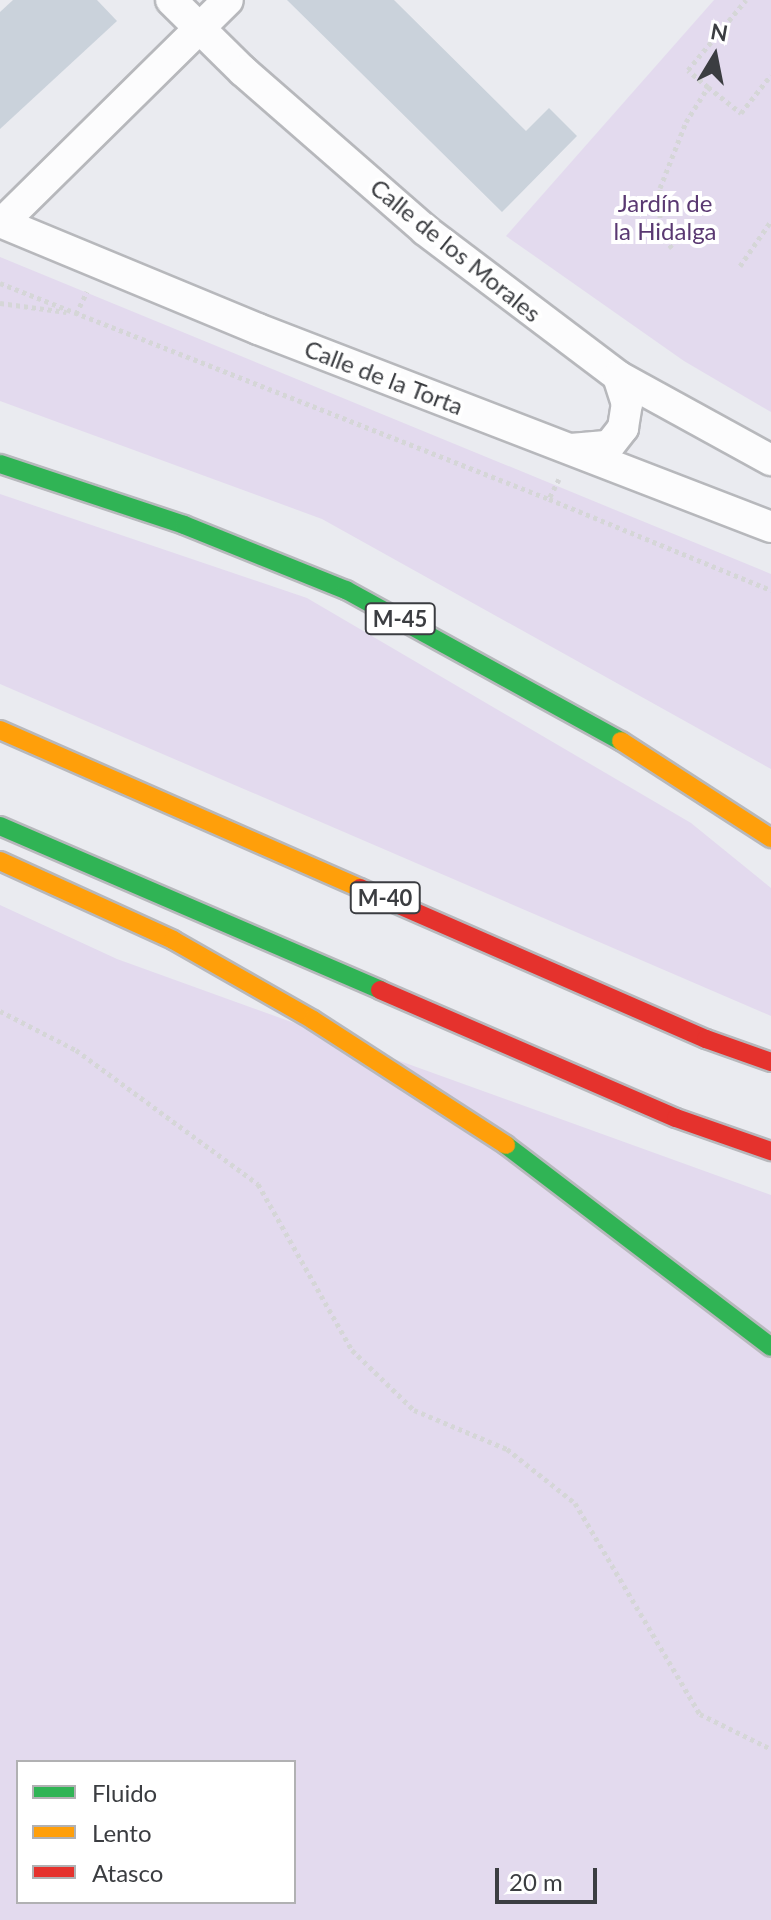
<!DOCTYPE html>
<html>
<head>
<meta charset="utf-8">
<style>
  body { margin:0 }
  #map { position:relative; width:771px; height:1920px; overflow:hidden; background:#eaebf0; font-family:Lato,sans-serif }
  div>[style] { position:absolute }
  .green>* { inset:0; background:#e3daee }
  .building>* { inset:0; background:#cad2db }
  .path>* { height:5px; margin-top:-2.5px; transform-origin:0; background:repeating-linear-gradient(90deg,#d5d6d7 0 4px,transparent 0 8px) }
  .roads { filter:drop-shadow(2px 0 #b7b8bc) drop-shadow(-2px 0 #b7b8bc) drop-shadow(0 2px #b7b8bc) drop-shadow(0 -2px #b7b8bc) }
  .street>* { height:30px; margin:-15px; padding:0 15px; transform-origin:15px; border-radius:15px; background:#fcfcfd }
  .fast>* { height:18px; margin:-9px; padding:0 9px; transform-origin:9px; border-radius:9px; background:#30b455 }
  .slow>* { height:18px; margin:-9px; padding:0 9px; transform-origin:9px; border-radius:9px; background:#ff9f0a }
  .jam>* { height:18px; margin:-9px; padding:0 9px; transform-origin:9px; border-radius:9px; background:#e5322d }
  span { translate:-50% -50%; white-space:nowrap; text-align:center; line-height:1.15; -webkit-text-stroke:8px #fff; paint-order:stroke }
  .shield-label span { padding:2px 6px; background:#fff; border:2px solid; border-radius:6px; -webkit-text-stroke-width:0 }
  .shield-label { font-size:22px; color:#3b3d41; font-weight:700 }
  .park-label { font-size:24px; color:#5a3972 }
  .street-label { font-size:24px; color:#3b3d41 }
  .legend { position:absolute; left:16px; top:1760px; width:280px; height:144px; box-sizing:border-box; background:#fff; border:2px solid #b1b1b3; margin:0; padding:10px 14px; list-style:none; font-size:24px; color:#3b3d41 }
  .legend li { display:flex; align-items:center; gap:16px; height:40px }
  .legend b { width:40px; border:2px solid #b1b1b3 }
  .north { position:absolute; left:675px; top:16px; width:80px; height:80px; -webkit-text-stroke:6px #fff; paint-order:stroke; rotate:10deg; font-size:22px; font-weight:700; line-height:32px; text-align:center; color:#3b3d41 }
  .north::after { content:''; display:block; margin:auto; width:28px; height:36px; background:#3b3d41; clip-path:polygon(50% 0,100% 100%,50% 72%,0 100%) }
  .scale { position:absolute; left:495px; top:1868px; width:102px; height:36px; box-sizing:border-box; border:4px solid #3b3d41; border-top:0; padding-left:10px; font-size:24px; line-height:28px; white-space:nowrap; color:#3b3d41; -webkit-text-stroke:6px #fff; paint-order:stroke }
</style>
</head>
<body>
<div id="map">
  <div class="green">
    <div style="clip-path:polygon(714px 0,771px 0,771px 412px,684px 361px,506px 236px)"></div>
    <div style="clip-path:polygon(0 257px,771px 574px,771px 769px,322px 519px,0 401px)"></div>
    <div style="clip-path:polygon(0 494px,307px 598px,691px 823px,771px 888px,771px 1016px,0 684px)"></div>
    <div style="clip-path:polygon(evenodd,0 905px,117px 959px,771px 1195px,771px 1920px,0 1920px,0 905px,18px 1762px,294px 1762px,294px 1902px,18px 1902px,18px 1762px)"></div>
  </div>
  <div class="building">
    <div style="clip-path:polygon(13px 0,97px 0,117px 21px,0 129px,0 12px)"></div>
    <div style="clip-path:polygon(287px 0,394px 0,526px 131px,549px 108px,577px 136px,502px 212px)"></div>
  </div>
  <div class="path">
    <div style="left:708px;top:87px;width:26px;rotate:-140deg"></div>
    <div style="left:688px;top:70px;width:91px;rotate:-50.4deg"></div>
    <div style="left:672px;top:248px;width:19px;rotate:-129deg"></div>
    <div style="left:660px;top:233px;width:45px;rotate:-90deg"></div>
    <div style="left:660px;top:188px;width:71px;rotate:-68.5deg"></div>
    <div style="left:686px;top:122px;width:41px;rotate:-57.8deg"></div>
    <div style="left:708px;top:87px;width:42px;rotate:38.2deg"></div>
    <div style="left:741px;top:113px;width:48px;rotate:-51.7deg"></div>
    <div style="left:740px;top:266px;width:55px;rotate:-55.4deg"></div>
    <div style="left:0;top:283px;width:590px;rotate:21.48deg"></div>
    <div style="left:0;top:303px;width:67px;rotate:7.8deg"></div>
    <div style="left:76px;top:314px;width:25px;rotate:-64deg"></div>
    <div style="left:559px;top:479px;width:22px;rotate:117deg"></div>
    <div style="left:549px;top:499px;width:240px;rotate:22.3deg"></div>
    <div style="left:0;top:1011px;width:85px;rotate:27.2deg"></div>
    <div style="left:76px;top:1050px;width:226px;rotate:36.4deg"></div>
    <div style="left:258px;top:1184px;width:191px;rotate:60.5deg"></div>
    <div style="left:352px;top:1350px;width:86px;rotate:44.1deg"></div>
    <div style="left:414px;top:1410px;width:101px;rotate:22.8deg"></div>
    <div style="left:507px;top:1449px;width:87px;rotate:38.5deg"></div>
    <div style="left:575px;top:1503px;width:245px;rotate:59.4deg"></div>
    <div style="left:700px;top:1714px;width:79px;rotate:26.2deg"></div>
  </div>
  <div class="roads">
    <div class="street">
      <div style="left:171px;top:0;width:101px;rotate:44.6deg"></div>
      <div style="left:243px;top:71px;width:242px;rotate:41.1deg"></div>
      <div style="left:425px;top:230px;width:242px;rotate:37.1deg"></div>
      <div style="left:618px;top:376px;width:175px;rotate:28.8deg"></div>
      <div style="left:0;top:222px;width:279px;rotate:22.5deg"></div>
      <div style="left:258px;top:329px;width:550px;rotate:21.1deg"></div>
      <div style="left:2px;top:223px;width:317px;rotate:-44.6deg"></div>
      <div style="left:571px;top:449px;width:38px;rotate:-5deg"></div>
      <div style="left:609px;top:446px;width:23px;rotate:-52deg"></div>
      <div style="left:623px;top:428px;width:24px;rotate:-81deg"></div>
      <div style="left:627px;top:404px;width:29px;rotate:-108deg"></div>
    </div>
    <div class="fast">
      <div style="left:0;top:464px;width:194px;rotate:18.3deg"></div>
      <div style="left:184px;top:525px;width:175px;rotate:21.9deg"></div>
      <div style="left:346px;top:590px;width:314px;rotate:28.8deg"></div>
      <div style="left:0;top:826px;width:414px;rotate:23.3deg"></div>
      <div style="left:506px;top:1145px;width:333px;rotate:37.3deg"></div>
    </div>
    <div class="slow">
      <div style="left:0;top:730px;width:393px;rotate:23.7deg"></div>
      <div style="left:621px;top:741px;width:179px;rotate:32.9deg"></div>
      <div style="left:0;top:861px;width:190px;rotate:24.5deg"></div>
      <div style="left:173px;top:940px;width:161px;rotate:29.7deg"></div>
      <div style="left:313px;top:1020px;width:230px;rotate:32.9deg"></div>
    </div>
    <div class="jam">
      <div style="left:360px;top:888px;width:378px;rotate:23.6deg"></div>
      <div style="left:706px;top:1039px;width:69px;rotate:19.5deg"></div>
      <div style="left:380px;top:990px;width:322px;rotate:23.4deg"></div>
      <div style="left:676px;top:1118px;width:101px;rotate:19.2deg"></div>
    </div>
  </div>
  <div class="shield-label">
    <span style="left:400px;top:619px">M-45</span>
    <span style="left:385px;top:898px">M-40</span>
  </div>
  <div class="park-label">
    <span style="left:665px;top:217px">Jardín de<br>la Hidalga</span>
  </div>
  <div class="street-label">
    <span style="left:456px;top:250px;rotate:39deg">Calle de los Morales</span>
    <span style="left:384px;top:377px;rotate:21deg">Calle de la Torta</span>
  </div>
  <ul class="legend">
  <li><b style="height:10px;background:#30b455"></b>Fluido</li>
  <li><b style="height:10px;background:#ff9f0a"></b>Lento</li>
  <li><b style="height:10px;background:#e5322d"></b>Atasco</li>
  </ul>
  <div class="north">N</div>
  <div class="scale">20 m</div>
</div>
</body>
</html>
